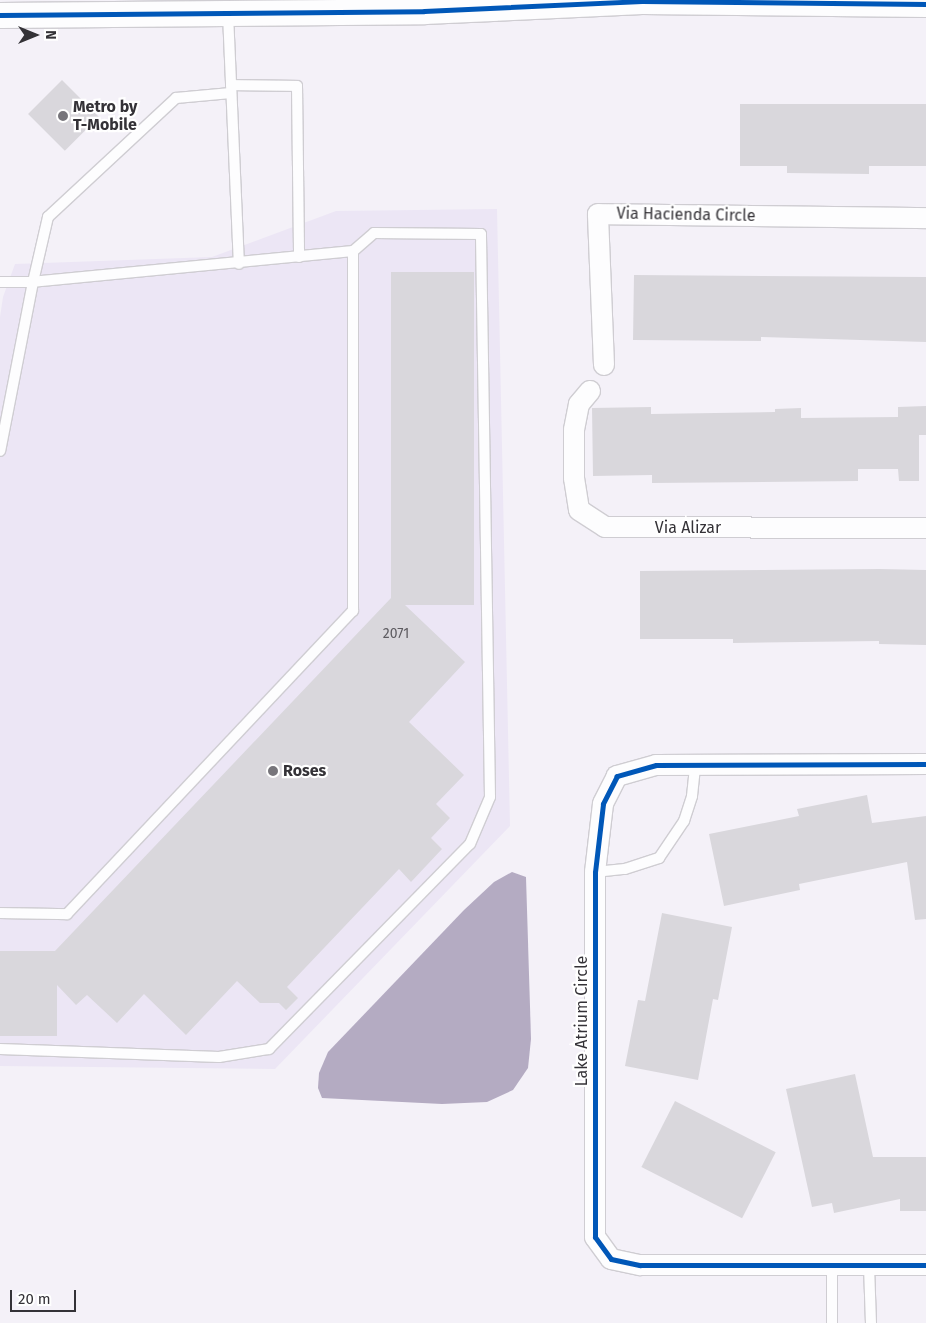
<!DOCTYPE html>
<html>
<head>
<meta charset="utf-8">
<style>
  body { margin:0 }
  #map { position:relative; width:926px; height:1323px; overflow:hidden; background:#f4f1f8; font-family:"Fira Sans",sans-serif }
  div>[style] { position:absolute }
  .built>* { inset:0; background:#ece6f5 }
  .water>* { inset:0; background:#b4abc2 }
  .building>* { inset:0; background:#d9d7dc; transform-origin:0 0 }
  .roads { filter:drop-shadow(1px 0 #cfcdd2) drop-shadow(-1px 0 #cfcdd2) drop-shadow(0 1px #cfcdd2) drop-shadow(0 -1px #cfcdd2) }
  .service>* { height:10px; margin:-5px; padding:0 5px; transform-origin:5px; border-radius:5px; background:#fdfdfe }
  .minor>* { height:20px; margin:-10px; padding:0 10px; transform-origin:10px; border-radius:10px; background:#fdfdfe }
  .tertiary>* { height:25px; margin:-12.5px; padding:0 12.5px; transform-origin:12.5px; border-radius:12.5px; background:#fdfdfe }
  .cycleway>* { height:5px; margin:-2.5px; padding:0 2.5px; transform-origin:2.5px; border-radius:2.5px; background:#0057b8 }
  .dots>* { width:14px; height:14px; translate:-50% -50%; box-sizing:border-box; border:2px solid #fff; border-radius:50% }
  span { translate:-50% -50%; white-space:nowrap; text-align:center; line-height:1.15; -webkit-text-stroke:4.5px #fff; paint-order:stroke }
  .number-label { font-size:14px; color:#5d5b60 }
  .number-label span { -webkit-text-stroke-width:0 }
  .poi-label { font-size:16px; color:#343237; font-weight:700 }
  .left { translate:0 -50%; text-align:left }
  .street-label { font-size:16px; color:#343237 }
  .north { position:absolute; left:10px; top:10px; width:50px; height:50px; -webkit-text-stroke:4px #fff; paint-order:stroke; rotate:90deg; font-size:14px; font-weight:700; line-height:20px; text-align:center; color:#343237 }
  .north::after { content:''; display:block; margin:auto; width:18px; height:22px; background:#343237; clip-path:polygon(50% 0,100% 100%,50% 72%,0 100%) }
  .scale { position:absolute; left:10px; top:1290px; width:66px; height:22px; box-sizing:border-box; border:2px solid #343237; border-top:0; padding-left:6px; font-size:15px; line-height:18px; white-space:nowrap; color:#343237; -webkit-text-stroke:4px #fff; paint-order:stroke }
</style>
</head>
<body>
<div id="map">
  <div class="built">
    <div style="clip-path:polygon(497px 209px,510px 826px,275px 1069px,0 1066px,0 317px,3px 297px,15px 264px,212px 257px,336px 211px)"></div>
  </div>
  <div class="water">
    <div style="clip-path:polygon(512px 872px,526px 877px,531px 1039px,528px 1068px,513px 1090px,487px 1102px,442px 1104px,322px 1098px,318px 1088px,319px 1073px,328px 1052px,464px 910px,494px 882px)"></div>
  </div>
  <div class="building">
    <div style="left:62px;top:80px;width:52px;height:48px;rotate:45deg"></div>
    <div style="clip-path:polygon(740px 104px,926px 104px,926px 166px,869px 166px,869px 174px,787px 173px,787px 166px,740px 166px)"></div>
    <div style="clip-path:polygon(391px 272px,474px 272px,474px 605px,405px 605px,465px 662px,409px 722px,464px 775px,436px 804px,450px 818px,431px 838px,442px 849px,411px 882px,399px 869px,287px 987px,298px 998px,286px 1010px,279px 1003px,260px 1003px,237px 981px,186px 1035px,144px 994px,117px 1023px,87px 995px,76px 1005px,57px 985px,57px 1036px,0 1036px,0 951px,55px 951px,391px 598px)"></div>
    <div style="clip-path:polygon(634px 275px,926px 277px,926px 342px,761px 337px,761px 341px,633px 340px)"></div>
    <div style="clip-path:polygon(926px 406px,926px 435px,919px 435px,919px 481px,899px 481px,898px 469px,858px 469px,858px 481px,652px 483px,652px 475px,593px 476px,592px 408px,651px 407px,651px 414px,775px 412px,775px 409px,801px 408px,801px 418px,898px 417px,898px 407px)"></div>
    <div style="clip-path:polygon(880px 569px,926px 570px,926px 645px,879px 644px,879px 641px,733px 643px,733px 639px,640px 639px,640px 571px)"></div>
    <div style="clip-path:polygon(867px 795px,872px 823px,926px 816px,926px 919px,915px 920px,907px 862px,799px 884px,800px 890px,724px 906px,709px 834px,799px 816px,797px 809px)"></div>
    <div style="clip-path:polygon(662px 913px,732px 927px,718px 1000px,713px 999px,698px 1080px,625px 1066px,638px 1000px,645px 1001px)"></div>
    <div style="clip-path:polygon(855px 1074px,873px 1157px,926px 1157px,926px 1211px,900px 1211px,900px 1199px,834px 1213px,832px 1203px,812px 1207px,786px 1089px)"></div>
    <div style="left:675px;top:1101px;width:113px;height:74px;rotate:27deg"></div>
  </div>
  <div class="roads">
    <div class="service">
      <div style="left:228px;top:14px;width:250px;rotate:87.5deg"></div>
      <div style="left:231px;top:85px;width:66px;rotate:0.9deg"></div>
      <div style="left:297px;top:86px;width:171px;rotate:89.3deg"></div>
      <div style="left:0;top:282px;width:33px"></div>
      <div style="left:33px;top:282px;width:172px;rotate:101deg"></div>
      <div style="left:595px;top:872px;width:30px;rotate:-6deg"></div>
      <div style="left:625px;top:869px;width:36px;rotate:-18deg"></div>
      <div style="left:659px;top:858px;width:45px;rotate:-56deg"></div>
      <div style="left:684px;top:821px;width:26px;rotate:-72deg"></div>
      <div style="left:692px;top:796px;width:31px;rotate:-84deg"></div>
      <div style="left:0;top:913px;width:67px;rotate:0.9deg"></div>
      <div style="left:67px;top:914px;width:417px;rotate:-46.7deg"></div>
      <div style="left:353px;top:611px;width:360px;rotate:-90deg"></div>
      <div style="left:0;top:1049px;width:219px;rotate:2.1deg"></div>
      <div style="left:219px;top:1057px;width:51px;rotate:-9.1deg"></div>
      <div style="left:269px;top:1049px;width:287px;rotate:-45.6deg"></div>
      <div style="left:470px;top:844px;width:51px;rotate:-66.9deg"></div>
      <div style="left:490px;top:797px;width:563px;rotate:-90.92deg"></div>
      <div style="left:481px;top:234px;width:107px;rotate:-179.5deg"></div>
      <div style="left:374px;top:233px;width:28px;rotate:139deg"></div>
      <div style="left:353px;top:251px;width:321px;rotate:174.5deg"></div>
      <div style="left:33px;top:282px;width:67px;rotate:-77deg"></div>
      <div style="left:48px;top:217px;width:175px;rotate:-42.9deg"></div>
      <div style="left:176px;top:98px;width:55px;rotate:-5.2deg"></div>
      <div style="left:832px;top:1266px;width:57px;rotate:90deg"></div>
      <div style="left:869px;top:1266px;width:57px;rotate:88deg"></div>
    </div>
    <div class="minor">
      <div style="left:604px;top:365px;width:151px;rotate:-92.3deg"></div>
      <div style="left:598px;top:214px;width:328px;rotate:0.7deg"></div>
      <div style="left:590px;top:391px;width:17px;rotate:130deg"></div>
      <div style="left:579px;top:404px;width:26px;rotate:101deg"></div>
      <div style="left:574px;top:430px;width:48px;rotate:90deg"></div>
      <div style="left:574px;top:478px;width:32px;rotate:81deg"></div>
      <div style="left:579px;top:510px;width:31px;rotate:33deg"></div>
      <div style="left:605px;top:527px;width:321px;rotate:0.2deg"></div>
      <div style="left:926px;top:764px;width:270px;rotate:179.8deg"></div>
      <div style="left:656px;top:765px;width:41px;rotate:164.2deg"></div>
      <div style="left:617px;top:776px;width:31px;rotate:117deg"></div>
      <div style="left:603px;top:804px;width:68px;rotate:96.7deg"></div>
      <div style="left:595px;top:872px;width:365px;rotate:90deg"></div>
      <div style="left:595px;top:1237px;width:27px;rotate:54deg"></div>
      <div style="left:611px;top:1259px;width:30px;rotate:12deg"></div>
      <div style="left:640px;top:1265px;width:286px"></div>
    </div>
    <div class="tertiary">
      <div style="left:0;top:15px;width:424px;rotate:-0.5deg"></div>
      <div style="left:424px;top:11px;width:218px;rotate:-2.6deg"></div>
      <div style="left:642px;top:1px;width:284px;rotate:0.6deg"></div>
    </div>
  </div>
  <div class="cycleway">
    <div style="left:0;top:15px;width:424px;rotate:-0.5deg"></div>
    <div style="left:424px;top:11px;width:218px;rotate:-2.6deg"></div>
    <div style="left:642px;top:1px;width:284px;rotate:0.6deg"></div>
    <div style="left:926px;top:764px;width:270px;rotate:179.8deg"></div>
    <div style="left:656px;top:765px;width:41px;rotate:164.2deg"></div>
    <div style="left:617px;top:776px;width:31px;rotate:117deg"></div>
    <div style="left:603px;top:804px;width:68px;rotate:96.7deg"></div>
    <div style="left:595px;top:872px;width:365px;rotate:90deg"></div>
    <div style="left:595px;top:1237px;width:27px;rotate:54deg"></div>
    <div style="left:611px;top:1259px;width:30px;rotate:12deg"></div>
    <div style="left:640px;top:1265px;width:286px"></div>
  </div>
  <div class="dots">
    <div style="left:63px;top:116px;background:#77757b"></div>
    <div style="left:273px;top:771px;background:#77757b"></div>
  </div>
  <div class="number-label">
    <span style="left:396px;top:634px">2071</span>
  </div>
  <div class="poi-label">
    <span class="left" style="left:73px;top:116px">Metro by<br>T-Mobile</span>
    <span class="left" style="left:283px;top:771px">Roses</span>
  </div>
  <div class="street-label">
    <span style="left:686px;top:215px;rotate:1deg">Via Hacienda Circle</span>
    <span style="left:688px;top:528px">Via Alizar</span>
    <span style="left:582px;top:1021px;rotate:-90deg">Lake Atrium Circle</span>
  </div>
  <div class="north">N</div>
  <div class="scale">20 m</div>
</div>
</body>
</html>
